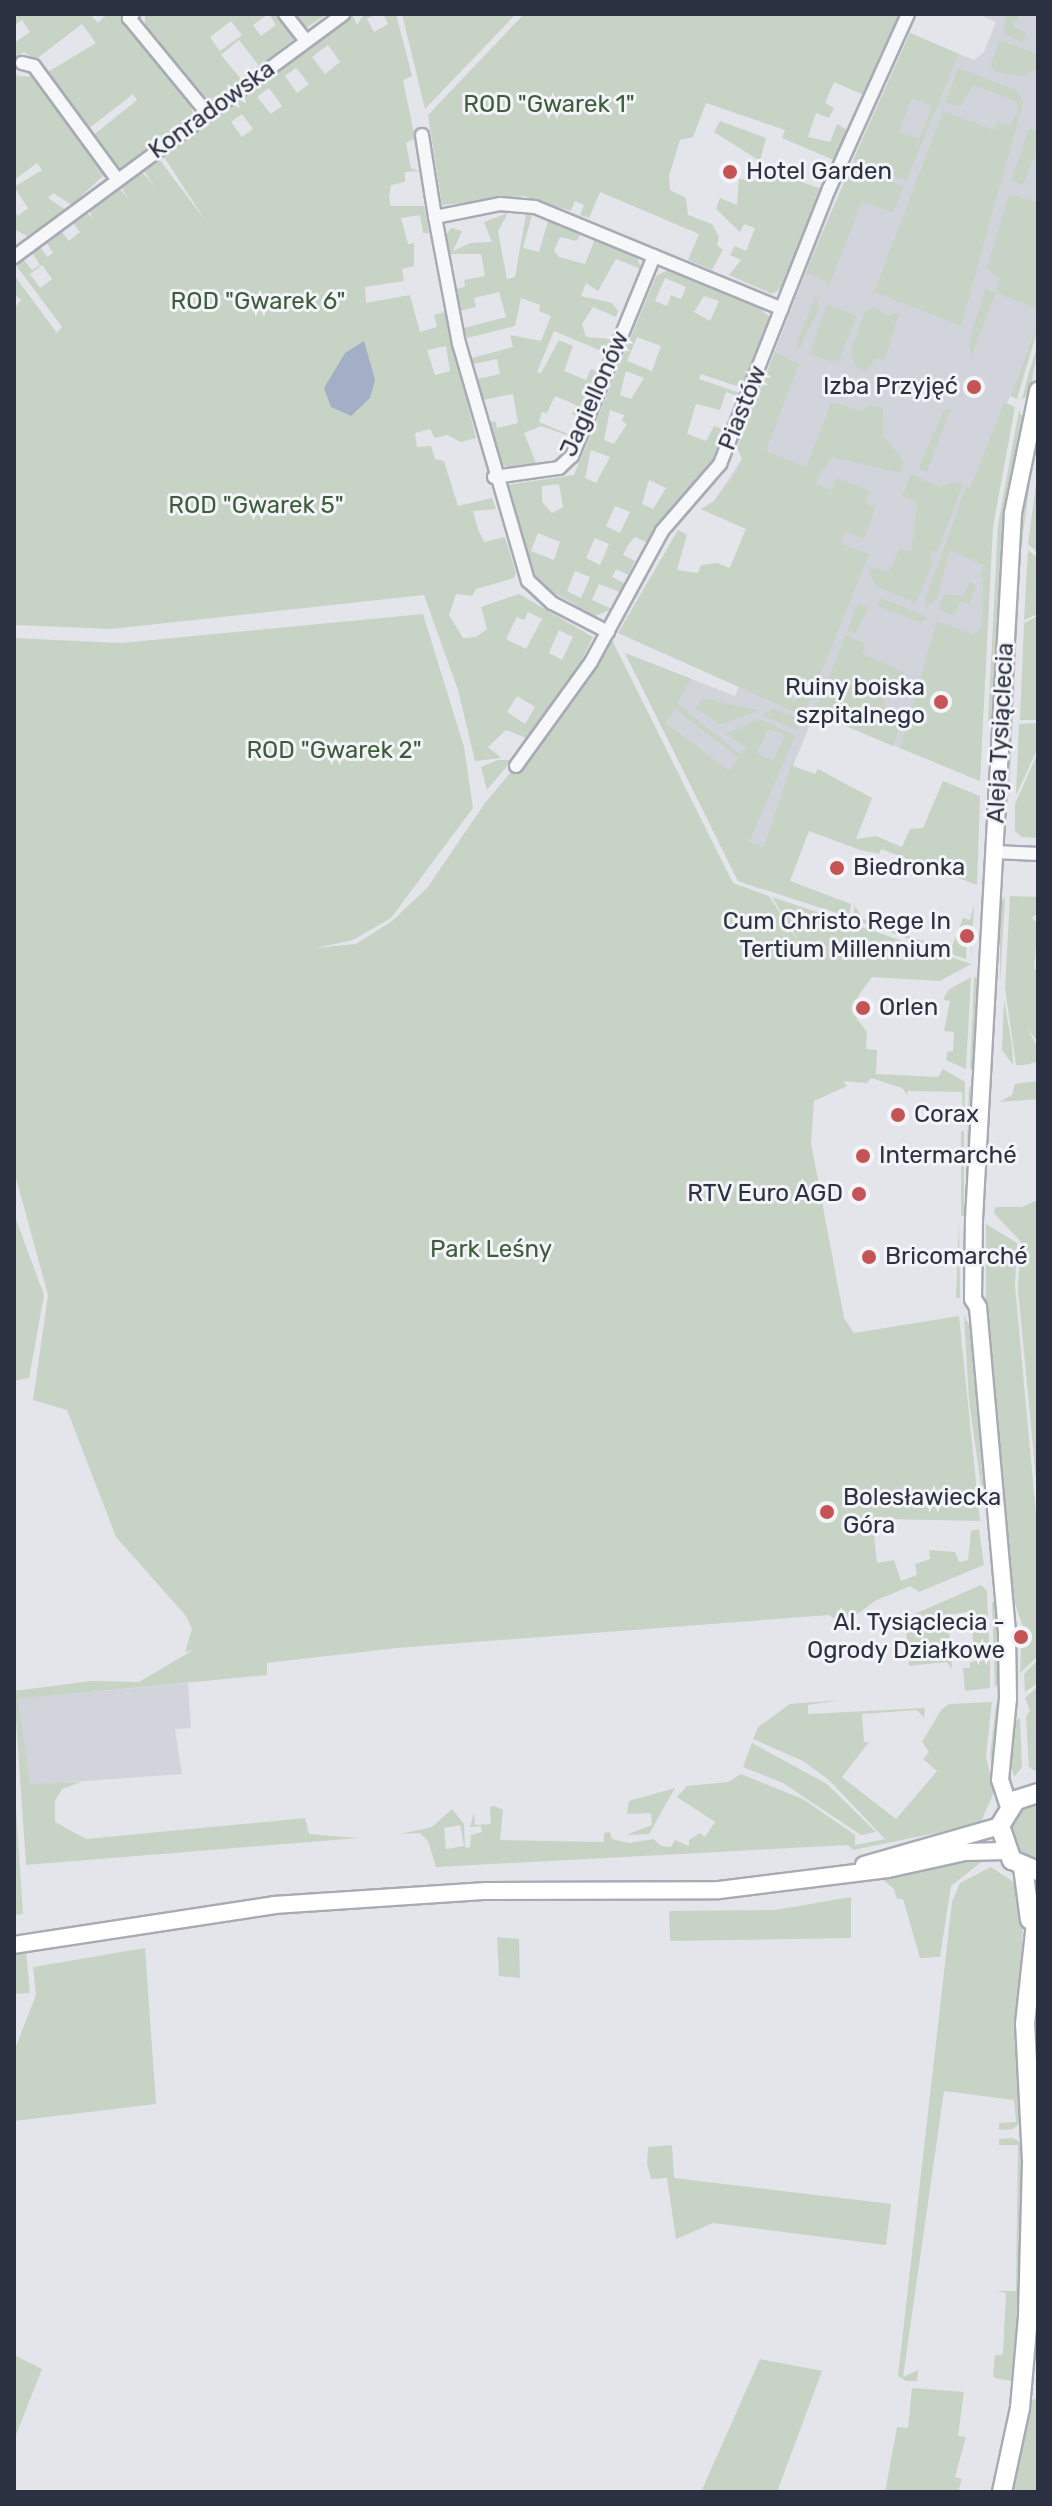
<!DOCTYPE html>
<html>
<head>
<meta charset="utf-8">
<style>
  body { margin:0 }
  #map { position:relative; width:1052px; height:2506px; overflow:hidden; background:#e3e5ea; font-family:Rubik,sans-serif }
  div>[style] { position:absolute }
  .built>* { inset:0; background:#d2d4dc }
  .green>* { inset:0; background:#c7d4c5; transform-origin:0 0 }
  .water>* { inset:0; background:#a2afc7 }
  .roads { filter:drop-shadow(2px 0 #a8abb4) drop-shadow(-2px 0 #a8abb4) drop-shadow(0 2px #a8abb4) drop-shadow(0 -2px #a8abb4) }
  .street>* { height:12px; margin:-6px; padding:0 6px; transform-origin:6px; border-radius:6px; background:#f6f7f9 }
  .secondary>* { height:16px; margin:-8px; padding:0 8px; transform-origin:8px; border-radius:8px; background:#fff }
  .primary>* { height:18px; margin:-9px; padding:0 9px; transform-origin:9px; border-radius:9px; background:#fff }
  .dots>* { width:22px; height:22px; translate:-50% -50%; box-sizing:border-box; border:4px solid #f3f4f8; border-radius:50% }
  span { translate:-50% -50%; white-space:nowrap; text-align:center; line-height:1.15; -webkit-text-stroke:6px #f3f4f8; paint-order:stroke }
  .park-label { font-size:24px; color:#3d5c3b }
  .street-label { font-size:24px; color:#2c3141 }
  .poi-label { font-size:24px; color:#2c3141 }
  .left { translate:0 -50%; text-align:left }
  .right { translate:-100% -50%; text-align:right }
  .frame { position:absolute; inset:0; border:16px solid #2c3141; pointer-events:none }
</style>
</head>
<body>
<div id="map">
  <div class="built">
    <div style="clip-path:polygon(978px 14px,1038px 14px,1038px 324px,950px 549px,990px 569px,980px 781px,815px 713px,787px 780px,760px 889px,738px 881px,625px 653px,735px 696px,763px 623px,715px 603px,746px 529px,701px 509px,714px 501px,742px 459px,737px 448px,816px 246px,910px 33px,974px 60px,984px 52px,996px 22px)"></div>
    <div style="clip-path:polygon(188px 1683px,191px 1728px,175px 1729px,182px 1774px,30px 1785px,17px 1699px)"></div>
  </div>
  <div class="green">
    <div style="clip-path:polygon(14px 14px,90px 14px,98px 23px,107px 14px,121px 14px,190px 102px,193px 114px,121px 168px,112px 164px,91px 137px,137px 100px,133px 94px,87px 130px,46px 73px,96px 43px,82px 24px,35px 60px,24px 52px,14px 60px,14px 43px,30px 32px,22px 20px,14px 26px)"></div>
    <div style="clip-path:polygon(evenodd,145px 14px,268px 14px,253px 25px,261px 36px,276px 25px,269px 14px,277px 14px,295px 38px,259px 66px,239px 40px,221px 55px,241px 79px,209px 101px,145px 26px,145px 14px,231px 21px,242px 35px,220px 51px,210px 37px,231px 21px)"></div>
    <div style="clip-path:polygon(292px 14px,327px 14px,306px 28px)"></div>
    <div style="clip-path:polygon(evenodd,352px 14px,357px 25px,364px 14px,376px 14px,367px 19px,374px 32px,388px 24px,383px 14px,396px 14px,412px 76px,403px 80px,415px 138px,406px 143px,411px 168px,419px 171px,405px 172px,405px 182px,391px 185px,389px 198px,391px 206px,424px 206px,429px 233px,423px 233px,420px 215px,401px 218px,408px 244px,414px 243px,414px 266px,402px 269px,404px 281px,365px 287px,366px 303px,410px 295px,420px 332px,437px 327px,434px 315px,445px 312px,476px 438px,461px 442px,447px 435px,435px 438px,430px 429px,415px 433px,417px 447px,431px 446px,435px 459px,444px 461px,458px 506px,492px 498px,496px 509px,473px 511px,478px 529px,484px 542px,505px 537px,516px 573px,514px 578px,476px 589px,472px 596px,456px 594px,449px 615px,463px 638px,476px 637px,487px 629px,481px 607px,519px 594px,593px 637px,564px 696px,529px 739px,506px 730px,488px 747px,501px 758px,475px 761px,458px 690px,424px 595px,111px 629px,14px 625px,14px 309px,21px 300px,14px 294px,14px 275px,57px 333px,62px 327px,15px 264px,23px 259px,32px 270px,40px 265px,31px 251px,39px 245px,47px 257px,53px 253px,45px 240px,60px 229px,69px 241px,80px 232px,71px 220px,85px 210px,93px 220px,88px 208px,117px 186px,130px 200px,120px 186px,140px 170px,155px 187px,141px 167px,156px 155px,205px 220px,162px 154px,352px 14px,328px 45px,340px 62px,325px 74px,312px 57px,328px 45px,352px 14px,296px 68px,309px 84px,297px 93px,285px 76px,296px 68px,352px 14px,269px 88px,282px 106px,271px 114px,257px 97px,269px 88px,352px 14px,242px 114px,253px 129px,242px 137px,231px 122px,242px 114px,352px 14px,42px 265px,52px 279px,40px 288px,30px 274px,42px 265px,352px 14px,446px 346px,450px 371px,435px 375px,427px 350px,446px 346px,352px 14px,528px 612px,542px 619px,526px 649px,506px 639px,517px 617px,524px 620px,528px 612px,352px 14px,559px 630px,573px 637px,562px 660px,549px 653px,559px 630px,352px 14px,517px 696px,535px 707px,525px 724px,507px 712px,517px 696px)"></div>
    <div style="clip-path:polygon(402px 14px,516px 14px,425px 109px)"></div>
    <div style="clip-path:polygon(524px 14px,903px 14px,866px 96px,834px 82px,825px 103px,834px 108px,829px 118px,816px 113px,808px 137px,830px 142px,837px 124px,849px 131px,836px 161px,782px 138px,785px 130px,706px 103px,693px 137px,680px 140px,669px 176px,670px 190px,686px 198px,688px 215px,712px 224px,719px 237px,717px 245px,723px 250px,712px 270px,688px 260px,699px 234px,600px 192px,589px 218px,580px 215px,584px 205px,575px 201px,571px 211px,524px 196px,442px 205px,428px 115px)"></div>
    <div style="clip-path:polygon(1006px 14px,1020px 14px,1013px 26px,1026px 33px,1022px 43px,1003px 33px)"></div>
    <div style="clip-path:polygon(evenodd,910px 33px,959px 54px,906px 181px,853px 160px,910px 33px,912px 98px,932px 106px,919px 139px,899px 132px,912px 98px)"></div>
    <div style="clip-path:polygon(1000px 40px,1037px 54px,1036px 69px,1023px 76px,996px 72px,990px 65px)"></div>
    <div style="clip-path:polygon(958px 68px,1018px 91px,1023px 103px,961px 326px,874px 292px,943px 111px,994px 130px,998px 121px,1009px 125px,1018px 112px,1017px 102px,973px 85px,961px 107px,945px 102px)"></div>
    <div style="clip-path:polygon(14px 70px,18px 76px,39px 77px,105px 174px,72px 205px,53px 193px,48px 198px,66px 210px,27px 236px,14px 229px,14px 211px,18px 216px,28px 208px,14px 187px,42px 170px,37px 163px,14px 180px)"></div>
    <div style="clip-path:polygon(720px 121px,766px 138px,760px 161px,714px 132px)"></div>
    <div style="clip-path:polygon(1029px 129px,1038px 131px,1037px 150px,1023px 185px,1011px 181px)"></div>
    <div style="clip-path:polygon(851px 166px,904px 186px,893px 213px,862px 201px,827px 291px,827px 282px,806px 273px)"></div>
    <div style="clip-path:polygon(781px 175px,822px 189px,783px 287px,772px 294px,729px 275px,741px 260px,730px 255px,735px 246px,746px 251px,755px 228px,744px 224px,740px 232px,716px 209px,720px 198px,737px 205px,739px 179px,768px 182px)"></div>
    <div style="clip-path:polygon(1009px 194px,1038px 202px,1038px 309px,996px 293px,971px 357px,969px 343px,985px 289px,996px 293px,1000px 279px,987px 268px)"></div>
    <div style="clip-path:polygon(508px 213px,498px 231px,507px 279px,515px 277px,526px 214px,532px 215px,523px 248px,539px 252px,548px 221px,581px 233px,577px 241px,560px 237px,554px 251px,559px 257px,585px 264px,595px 239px,637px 257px,641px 269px,616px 259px,598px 291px,586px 283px,581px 296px,612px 303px,618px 311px,616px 317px,593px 307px,582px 324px,586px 337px,612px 339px,606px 353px,554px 331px,537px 372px,541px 373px,559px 340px,573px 346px,564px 371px,586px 380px,591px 369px,600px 372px,579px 417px,572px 414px,576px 405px,555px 396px,547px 413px,542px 412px,539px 422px,568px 434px,575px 429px,572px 437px,541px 426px,524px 433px,536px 463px,507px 467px,497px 461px,488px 423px,495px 421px,497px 428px,518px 423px,513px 394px,483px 400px,477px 379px,500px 374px,497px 359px,473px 364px,472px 358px,513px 347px,510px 335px,541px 341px,551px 316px,539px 311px,540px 305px,521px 298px,515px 326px,467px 338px,464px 328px,506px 317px,499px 292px,474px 298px,476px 307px,460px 311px,455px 289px,465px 287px,464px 280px,485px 276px,481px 254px,450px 254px,446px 235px,451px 228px,462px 231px,453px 251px,470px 243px,492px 242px,484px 222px)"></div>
    <div style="clip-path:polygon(evenodd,668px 270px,758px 307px,771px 318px,745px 389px,701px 374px,699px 379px,740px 393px,739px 397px,726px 392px,720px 410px,696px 404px,687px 434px,706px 441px,714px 426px,731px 432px,713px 469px,708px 467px,646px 542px,635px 537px,628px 545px,623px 555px,635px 561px,628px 575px,616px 569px,612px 577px,624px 583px,620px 592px,599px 584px,592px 600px,612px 609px,595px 616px,542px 586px,532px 572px,507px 485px,574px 475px,656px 276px,668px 270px,665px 278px,686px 287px,681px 299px,671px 295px,667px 306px,655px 301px,665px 278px,668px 270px,704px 296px,719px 301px,710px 321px,694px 312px,704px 296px,668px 270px,637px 337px,661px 346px,652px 371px,627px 361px,637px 337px,668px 270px,626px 371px,644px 378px,631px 399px,620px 395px,626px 371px,668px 270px,610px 410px,624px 415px,622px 421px,627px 424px,614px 444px,604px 440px,610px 410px,668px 270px,591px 450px,610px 457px,596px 483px,585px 478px,591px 450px,668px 270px,649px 480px,666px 488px,653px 509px,642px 504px,649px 480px,668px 270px,559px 484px,563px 507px,552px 513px,542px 502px,542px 486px,559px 484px,668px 270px,615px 506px,630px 512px,620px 533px,606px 526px,615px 506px,668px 270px,538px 533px,560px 542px,554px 560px,531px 551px,538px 533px,668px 270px,595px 538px,609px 544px,600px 565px,586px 558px,595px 538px,668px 270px,575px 571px,590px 577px,581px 598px,567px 591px,575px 571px)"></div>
    <div style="clip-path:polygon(816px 295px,819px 309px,799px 349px,796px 344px)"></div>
    <div style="clip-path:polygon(828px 304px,857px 316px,839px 360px,833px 362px,809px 354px)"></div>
    <div style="clip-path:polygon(875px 306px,887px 316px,900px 312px,884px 361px,876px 358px,867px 372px,856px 367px,850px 353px,865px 312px)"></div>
    <div style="clip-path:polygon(1038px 324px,1038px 328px,1017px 399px,1010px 396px)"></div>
    <div style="clip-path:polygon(1038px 345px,1030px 393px,1022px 400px,1028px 375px)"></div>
    <div style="clip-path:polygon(evenodd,775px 352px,799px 364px,766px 451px,806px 467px,831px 402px,863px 411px,869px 404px,883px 409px,884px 436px,904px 462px,900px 473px,832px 457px,817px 479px,817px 484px,832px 490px,837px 478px,870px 491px,865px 503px,876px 507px,864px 539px,846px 532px,840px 543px,869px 554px,804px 716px,618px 633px,678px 530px,687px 535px,677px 570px,698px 573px,701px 565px,717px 563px,730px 568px,746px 529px,701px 509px,714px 501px,737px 471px,742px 458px,737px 448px,775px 352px,798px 675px,807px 678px,796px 702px,789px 698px,798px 675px)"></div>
    <div style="clip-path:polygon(1004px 402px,1015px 407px,993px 527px,980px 781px,900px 748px,937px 621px,973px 634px,982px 628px,983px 579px,979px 576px,984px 566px,950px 550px,937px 599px,926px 607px,925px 600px,966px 487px,970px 488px)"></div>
    <div style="clip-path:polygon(951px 408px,927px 472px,918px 469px,944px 410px)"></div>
    <div style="clip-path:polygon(1019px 410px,1023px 419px,1003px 547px,995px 718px,988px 721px,998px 525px)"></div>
    <div style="clip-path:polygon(1038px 420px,1021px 550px,1009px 798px,1006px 774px,1020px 515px)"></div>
    <div style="clip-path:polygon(1038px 469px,1038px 553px,1028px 544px)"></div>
    <div style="clip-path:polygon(911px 474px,940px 487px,953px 482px,963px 485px,938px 550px,931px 552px,932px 564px,916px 603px,877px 587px,869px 573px,870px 567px,889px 571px,900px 548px,911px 552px,917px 503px,902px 496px)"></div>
    <div style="clip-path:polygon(1028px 550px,1038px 558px,1038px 614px,1024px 620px)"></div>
    <div style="clip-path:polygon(970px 582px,976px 585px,969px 605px,961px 601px,953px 616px,938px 609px,944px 594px,962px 596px)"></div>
    <div style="clip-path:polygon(881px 598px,925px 616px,927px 619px,920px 622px,878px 606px)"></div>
    <div style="clip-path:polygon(857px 604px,869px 607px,855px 634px,847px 631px)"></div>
    <div style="clip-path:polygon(423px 614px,464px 747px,473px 808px,391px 918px,353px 940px,316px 948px,356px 944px,392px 921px,427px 888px,485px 803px,537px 741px,608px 632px,733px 883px,769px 896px,807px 955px,772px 897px,971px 964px,940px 981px,872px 977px,858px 996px,857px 1019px,867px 1032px,866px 1049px,877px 1050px,876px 1074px,938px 1077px,943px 1069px,965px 1082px,964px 1128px,962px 1092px,908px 1091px,907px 1095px,902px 1088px,871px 1078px,867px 1083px,843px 1081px,847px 1086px,814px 1101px,811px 1143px,844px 1318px,854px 1333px,959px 1316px,980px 1521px,886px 1519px,873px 1526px,877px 1563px,894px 1560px,901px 1581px,917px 1575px,915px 1564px,930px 1559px,929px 1550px,955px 1552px,959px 1562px,968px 1560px,971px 1531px,979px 1529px,984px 1565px,919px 1592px,910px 1586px,875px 1601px,843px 1625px,829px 1615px,397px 1648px,267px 1663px,267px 1675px,18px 1699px,30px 1784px,81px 1782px,62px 1789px,55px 1801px,55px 1822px,86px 1839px,305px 1818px,309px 1834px,359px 1838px,26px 1865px,14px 1691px,91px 1681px,139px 1682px,193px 1650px,185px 1652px,192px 1629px,186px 1616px,116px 1537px,67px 1410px,33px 1400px,48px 1295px,14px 1171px,14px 638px,121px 643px)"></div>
    <div style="clip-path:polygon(1038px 616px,1038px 720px,1020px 720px,1024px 623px)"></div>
    <div style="clip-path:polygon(845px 635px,865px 644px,863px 654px,904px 672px,898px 694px,888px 690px,883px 705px,904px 714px,893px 746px,815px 713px)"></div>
    <div style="clip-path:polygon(evenodd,625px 653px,692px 679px,677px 703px,741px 755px,746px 748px,726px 734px,758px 719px,796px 735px,749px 842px,764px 847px,793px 759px,793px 766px,815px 774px,818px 769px,872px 798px,856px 839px,876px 836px,902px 847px,910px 829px,923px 828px,943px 781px,980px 796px,977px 885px,881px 849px,879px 854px,860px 850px,809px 831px,790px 881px,851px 904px,849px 917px,738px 881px,625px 653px,675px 709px,739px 758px,729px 771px,665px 722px,675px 709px,625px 653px,768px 729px,785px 735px,773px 761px,757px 753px,768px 729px)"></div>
    <div style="clip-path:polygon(703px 698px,729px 704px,759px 710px,720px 725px,695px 708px)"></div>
    <div style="clip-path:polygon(773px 709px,801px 720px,797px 730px,761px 715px)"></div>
    <div style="clip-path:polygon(1038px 723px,1038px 748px,1016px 795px,1019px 724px)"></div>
    <div style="clip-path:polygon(1038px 752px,1038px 838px,1022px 837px,1015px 831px,1015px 804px)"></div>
    <div style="clip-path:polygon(498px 760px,512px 760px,487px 790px,481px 767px)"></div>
    <div style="clip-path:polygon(1005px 896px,1000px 984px,1000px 1006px,1000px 904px)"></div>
    <div style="clip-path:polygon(1010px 896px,1038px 897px,1038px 913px,1032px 918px,1038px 924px,1034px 969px,1038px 970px,1038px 1042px,1027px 1028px,1038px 1048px,1038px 1062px,1023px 1065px,1016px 1065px,1005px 988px)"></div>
    <div style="clip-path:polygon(974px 904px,971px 959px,971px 938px,967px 935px,966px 959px,852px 919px,855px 906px,863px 919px,950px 951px,963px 918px,970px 920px)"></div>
    <div style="clip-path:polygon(971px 977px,966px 1069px,946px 1060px,947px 1052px,953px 1051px,954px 1032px,944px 1031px,950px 1001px,943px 1000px,948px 990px)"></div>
    <div style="clip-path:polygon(974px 977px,980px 979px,975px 1068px,970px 1070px)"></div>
    <div style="clip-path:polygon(1004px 1000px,1012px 1045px,1013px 1065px,1002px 1050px)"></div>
    <div style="clip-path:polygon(1038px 1081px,1038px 1099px,999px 1102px,1012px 1095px,1015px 1084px)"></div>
    <div style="clip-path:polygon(969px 1086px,975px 1091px,967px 1216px,965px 1212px)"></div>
    <div style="left:961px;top:1131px;width:3px;height:85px"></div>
    <div style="clip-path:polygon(1038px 1200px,1038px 1500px,1018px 1289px,1021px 1242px,994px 1213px,995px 1207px,1022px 1207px)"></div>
    <div style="clip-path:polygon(14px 1214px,44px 1295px,29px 1378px,14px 1381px)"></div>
    <div style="clip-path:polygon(959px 1220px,960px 1298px,956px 1298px)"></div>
    <div style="clip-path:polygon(986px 1224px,1017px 1243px,1015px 1286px,1038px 1536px,1038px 1656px,1020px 1673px,1022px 1624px,1012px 1595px,986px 1326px)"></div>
    <div style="clip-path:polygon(964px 1316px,972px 1330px,985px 1514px,969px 1401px)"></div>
    <div style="clip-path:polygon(981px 1585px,987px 1591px,988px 1623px,971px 1624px,968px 1612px,948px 1615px,952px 1669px,947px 1662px,909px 1666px,905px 1618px)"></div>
    <div style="clip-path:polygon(992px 1602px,998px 1602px,1002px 1677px,995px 1688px)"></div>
    <div style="left:988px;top:1626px;width:31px;height:16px;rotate:86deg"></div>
    <div style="clip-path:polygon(990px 1659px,990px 1688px,965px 1691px,963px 1668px,970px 1668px,970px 1662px)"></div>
    <div style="clip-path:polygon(1038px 1660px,1038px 1683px,1025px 1692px,1024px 1674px)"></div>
    <div style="clip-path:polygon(1038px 1686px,1038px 1771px,1035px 1771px,1029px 1767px,1026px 1717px,1030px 1710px,1025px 1698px)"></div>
    <div style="clip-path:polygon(evenodd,841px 1700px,808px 1705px,808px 1714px,925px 1708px,924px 1718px,917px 1710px,862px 1714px,864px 1742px,869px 1742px,842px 1777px,896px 1819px,937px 1771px,923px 1759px,929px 1752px,922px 1742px,941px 1710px,949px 1704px,992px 1702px,986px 1756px,994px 1792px,980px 1824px,853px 1850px,848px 1845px,436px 1867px,428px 1841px,420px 1833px,400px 1834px,432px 1827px,452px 1809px,464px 1824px,465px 1847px,470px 1848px,471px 1835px,482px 1832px,481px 1826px,470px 1827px,474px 1813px,475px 1825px,491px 1824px,490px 1807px,494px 1806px,503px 1810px,500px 1840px,604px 1842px,604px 1833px,610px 1832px,612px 1839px,629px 1843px,654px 1839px,661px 1846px,671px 1847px,675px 1840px,689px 1846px,689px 1840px,700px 1833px,705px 1837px,715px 1822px,677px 1797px,687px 1786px,728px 1782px,741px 1774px,803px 1799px,855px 1835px,855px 1845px,885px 1839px,829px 1780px,803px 1761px,753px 1739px,758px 1727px,790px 1704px,841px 1700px,460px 1825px,464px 1846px,446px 1849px,444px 1828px,460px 1825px)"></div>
    <div style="clip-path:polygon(996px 1703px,1001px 1712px,997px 1788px,990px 1756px)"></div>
    <div style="clip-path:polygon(1020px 1718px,1022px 1767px,1014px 1777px,1008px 1752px,1013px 1721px)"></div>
    <div style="clip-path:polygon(752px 1743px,827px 1784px,876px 1832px,861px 1835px,783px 1783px,743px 1767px)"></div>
    <div style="clip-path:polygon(14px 1778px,23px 1914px,14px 1915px)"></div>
    <div style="clip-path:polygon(675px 1788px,649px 1834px,626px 1835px,652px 1825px,651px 1813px,627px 1814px,629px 1801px)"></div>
    <div style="clip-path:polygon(1038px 1798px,1038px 1864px,1011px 1849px,1009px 1817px)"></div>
    <div style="clip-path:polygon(954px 1858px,985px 1859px,951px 1886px,940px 1957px,920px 1958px,903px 1899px,897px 1899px,894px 1889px,876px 1874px)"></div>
    <div style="clip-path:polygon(991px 1867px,1024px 1889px,1019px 2027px,1023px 2120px,1013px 2129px,999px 2130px,999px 2123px,1016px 2122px,1014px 2100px,944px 2091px,903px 2377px,918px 2370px,917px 2381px,906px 2381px,898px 2376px,952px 1902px,960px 1883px)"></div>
    <div style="clip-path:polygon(851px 1897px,851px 1938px,670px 1941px,669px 1911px,775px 1910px)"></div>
    <div style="clip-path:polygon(497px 1937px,519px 1939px,520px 1978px,499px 1976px)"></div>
    <div style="clip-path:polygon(145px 1948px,156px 2104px,14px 2121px,14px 2051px,36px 1995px,33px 1967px)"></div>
    <div style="clip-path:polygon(26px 1950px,30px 1993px,14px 1994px,14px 1952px)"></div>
    <div style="clip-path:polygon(1013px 2138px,1024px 2144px,1024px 2262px,1012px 2381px,994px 2378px,993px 2374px,995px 2355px,1003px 2355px,1006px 2293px,997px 2291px,1016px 2291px,1018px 2145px,999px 2145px,999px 2139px)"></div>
    <div style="clip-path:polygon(672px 2145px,674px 2178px,891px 2204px,886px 2245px,713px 2223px,676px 2239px,667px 2178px,651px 2179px,647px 2164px,648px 2147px)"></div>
    <div style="clip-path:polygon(14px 2355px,42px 2369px,14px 2440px)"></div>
    <div style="clip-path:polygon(760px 2359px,822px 2371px,777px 2492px,701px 2492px)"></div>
    <div style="clip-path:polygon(912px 2388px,964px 2392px,958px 2436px,966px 2437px,955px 2477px,962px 2479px,958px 2492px,885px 2492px,897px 2427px,908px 2428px)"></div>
    <div style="clip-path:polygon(1038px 2399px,1038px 2492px,1012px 2492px,1031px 2400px)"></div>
  </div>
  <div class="water">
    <div style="clip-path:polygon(364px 341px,375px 380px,370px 398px,351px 416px,331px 407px,324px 388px,345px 353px)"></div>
  </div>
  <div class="roads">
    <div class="street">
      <div style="left:133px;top:14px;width:6px;rotate:135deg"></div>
      <div style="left:129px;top:18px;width:123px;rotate:50.6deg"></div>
      <div style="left:285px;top:14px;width:34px;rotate:52deg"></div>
      <div style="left:22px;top:63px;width:12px;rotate:14deg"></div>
      <div style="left:34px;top:66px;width:140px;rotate:53.7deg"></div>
      <div style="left:422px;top:135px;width:83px;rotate:81deg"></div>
      <div style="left:14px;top:257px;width:409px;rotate:-36.4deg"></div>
      <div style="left:494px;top:477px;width:66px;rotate:-7.9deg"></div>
      <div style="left:559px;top:468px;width:18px;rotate:-43deg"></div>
      <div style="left:572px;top:456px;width:216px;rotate:-67.7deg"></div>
      <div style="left:608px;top:632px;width:63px;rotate:-152.6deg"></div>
      <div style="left:552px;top:603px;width:33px;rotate:-137deg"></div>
      <div style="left:528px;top:581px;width:247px;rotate:-106.2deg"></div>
      <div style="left:459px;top:344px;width:129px;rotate:-100.7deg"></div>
      <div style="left:435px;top:217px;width:66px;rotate:-11.3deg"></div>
      <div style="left:500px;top:204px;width:35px;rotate:5deg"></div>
      <div style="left:535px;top:207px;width:267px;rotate:22.4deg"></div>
      <div style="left:516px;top:766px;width:128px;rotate:-54.2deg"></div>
      <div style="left:591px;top:662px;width:149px;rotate:-61.5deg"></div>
      <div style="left:662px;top:531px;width:89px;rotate:-49.1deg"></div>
      <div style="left:720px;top:464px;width:296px;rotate:-68.4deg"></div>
      <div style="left:829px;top:189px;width:192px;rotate:-65.7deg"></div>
      <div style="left:995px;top:852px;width:43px;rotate:2.7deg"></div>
    </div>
    <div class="secondary">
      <div style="left:1009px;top:1807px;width:28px;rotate:-108deg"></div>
      <div style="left:1000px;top:1780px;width:81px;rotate:-84.4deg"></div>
      <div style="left:1008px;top:1699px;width:67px;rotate:-90.9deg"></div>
      <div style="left:1007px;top:1632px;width:326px;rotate:-95.1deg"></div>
      <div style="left:978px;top:1307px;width:9px;rotate:-122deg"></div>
      <div style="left:973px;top:1299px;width:80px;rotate:-89.3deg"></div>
      <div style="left:974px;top:1219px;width:707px;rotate:-86.84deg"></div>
      <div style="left:1013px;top:513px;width:125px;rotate:-78.4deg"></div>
      <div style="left:864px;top:1865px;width:141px;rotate:-16deg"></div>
      <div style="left:14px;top:1945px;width:263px;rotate:-8.7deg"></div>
      <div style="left:274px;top:1905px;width:213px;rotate:-3.8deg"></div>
      <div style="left:487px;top:1891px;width:232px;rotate:-0.2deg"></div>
      <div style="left:719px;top:1890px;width:170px;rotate:-7.1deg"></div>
      <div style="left:888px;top:1869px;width:79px;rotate:-12.4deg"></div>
      <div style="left:965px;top:1852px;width:40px;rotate:-1.4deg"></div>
    </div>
    <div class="primary">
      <div style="left:1038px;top:1793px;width:23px;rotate:162deg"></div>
      <div style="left:1016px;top:1800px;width:31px;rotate:122deg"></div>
      <div style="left:1000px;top:1826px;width:36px;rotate:71deg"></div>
      <div style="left:1012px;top:1860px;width:28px;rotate:23deg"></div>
      <div style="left:1023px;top:1867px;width:53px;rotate:82.5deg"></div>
      <div style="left:1002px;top:2492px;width:86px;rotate:-77.9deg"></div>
      <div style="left:1020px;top:2408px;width:92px;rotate:-85deg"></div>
      <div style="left:1028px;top:2316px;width:156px;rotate:-88.5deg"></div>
      <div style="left:1032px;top:2160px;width:136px;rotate:-92.9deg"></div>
      <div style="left:1025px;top:2024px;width:121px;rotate:-83.8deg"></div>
    </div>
  </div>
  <div class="dots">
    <div style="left:730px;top:172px;background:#c45456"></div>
    <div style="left:974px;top:387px;background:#c45456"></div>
    <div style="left:941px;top:702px;background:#c45456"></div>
    <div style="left:837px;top:868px;background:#c45456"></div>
    <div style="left:967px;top:936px;background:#c45456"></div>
    <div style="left:863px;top:1008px;background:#c45456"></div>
    <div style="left:898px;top:1115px;background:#c45456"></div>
    <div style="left:863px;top:1156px;background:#c45456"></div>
    <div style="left:859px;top:1194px;background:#c45456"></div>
    <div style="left:869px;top:1257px;background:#c45456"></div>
    <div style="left:827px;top:1512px;background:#c45456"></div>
    <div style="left:1021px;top:1637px;background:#c45456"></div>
  </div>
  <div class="park-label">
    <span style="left:549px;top:105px">ROD "Gwarek 1"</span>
    <span style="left:258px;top:302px">ROD "Gwarek 6"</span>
    <span style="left:256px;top:506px">ROD "Gwarek 5"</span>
    <span style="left:334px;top:751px">ROD "Gwarek 2"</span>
    <span style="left:491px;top:1250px">Park Leśny</span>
  </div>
  <div class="street-label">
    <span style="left:212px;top:110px;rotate:-36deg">Konradowska</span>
    <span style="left:595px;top:394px;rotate:-66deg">Jagiellonów</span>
    <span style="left:743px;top:408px;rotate:-68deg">Piastów</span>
    <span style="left:1001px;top:733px;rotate:-87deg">Aleja Tysiąclecia</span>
  </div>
  <div class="poi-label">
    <span class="left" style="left:746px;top:172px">Hotel Garden</span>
    <span class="right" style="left:958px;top:387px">Izba Przyjęć</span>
    <span class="right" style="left:925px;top:702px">Ruiny boiska<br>szpitalnego</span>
    <span class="left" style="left:853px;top:868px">Biedronka</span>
    <span class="right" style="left:951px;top:936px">Cum Christo Rege In<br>Tertium Millennium</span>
    <span class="left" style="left:879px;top:1008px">Orlen</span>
    <span class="left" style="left:914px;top:1115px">Corax</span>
    <span class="left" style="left:879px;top:1156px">Intermarché</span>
    <span class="right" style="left:843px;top:1194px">RTV Euro AGD</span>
    <span class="left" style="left:885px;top:1257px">Bricomarché</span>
    <span class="left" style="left:843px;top:1512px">Bolesławiecka<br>Góra</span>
    <span class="right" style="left:1005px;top:1637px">Al. Tysiąclecia -<br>Ogrody Działkowe</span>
  </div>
  <div class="frame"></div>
</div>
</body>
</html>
